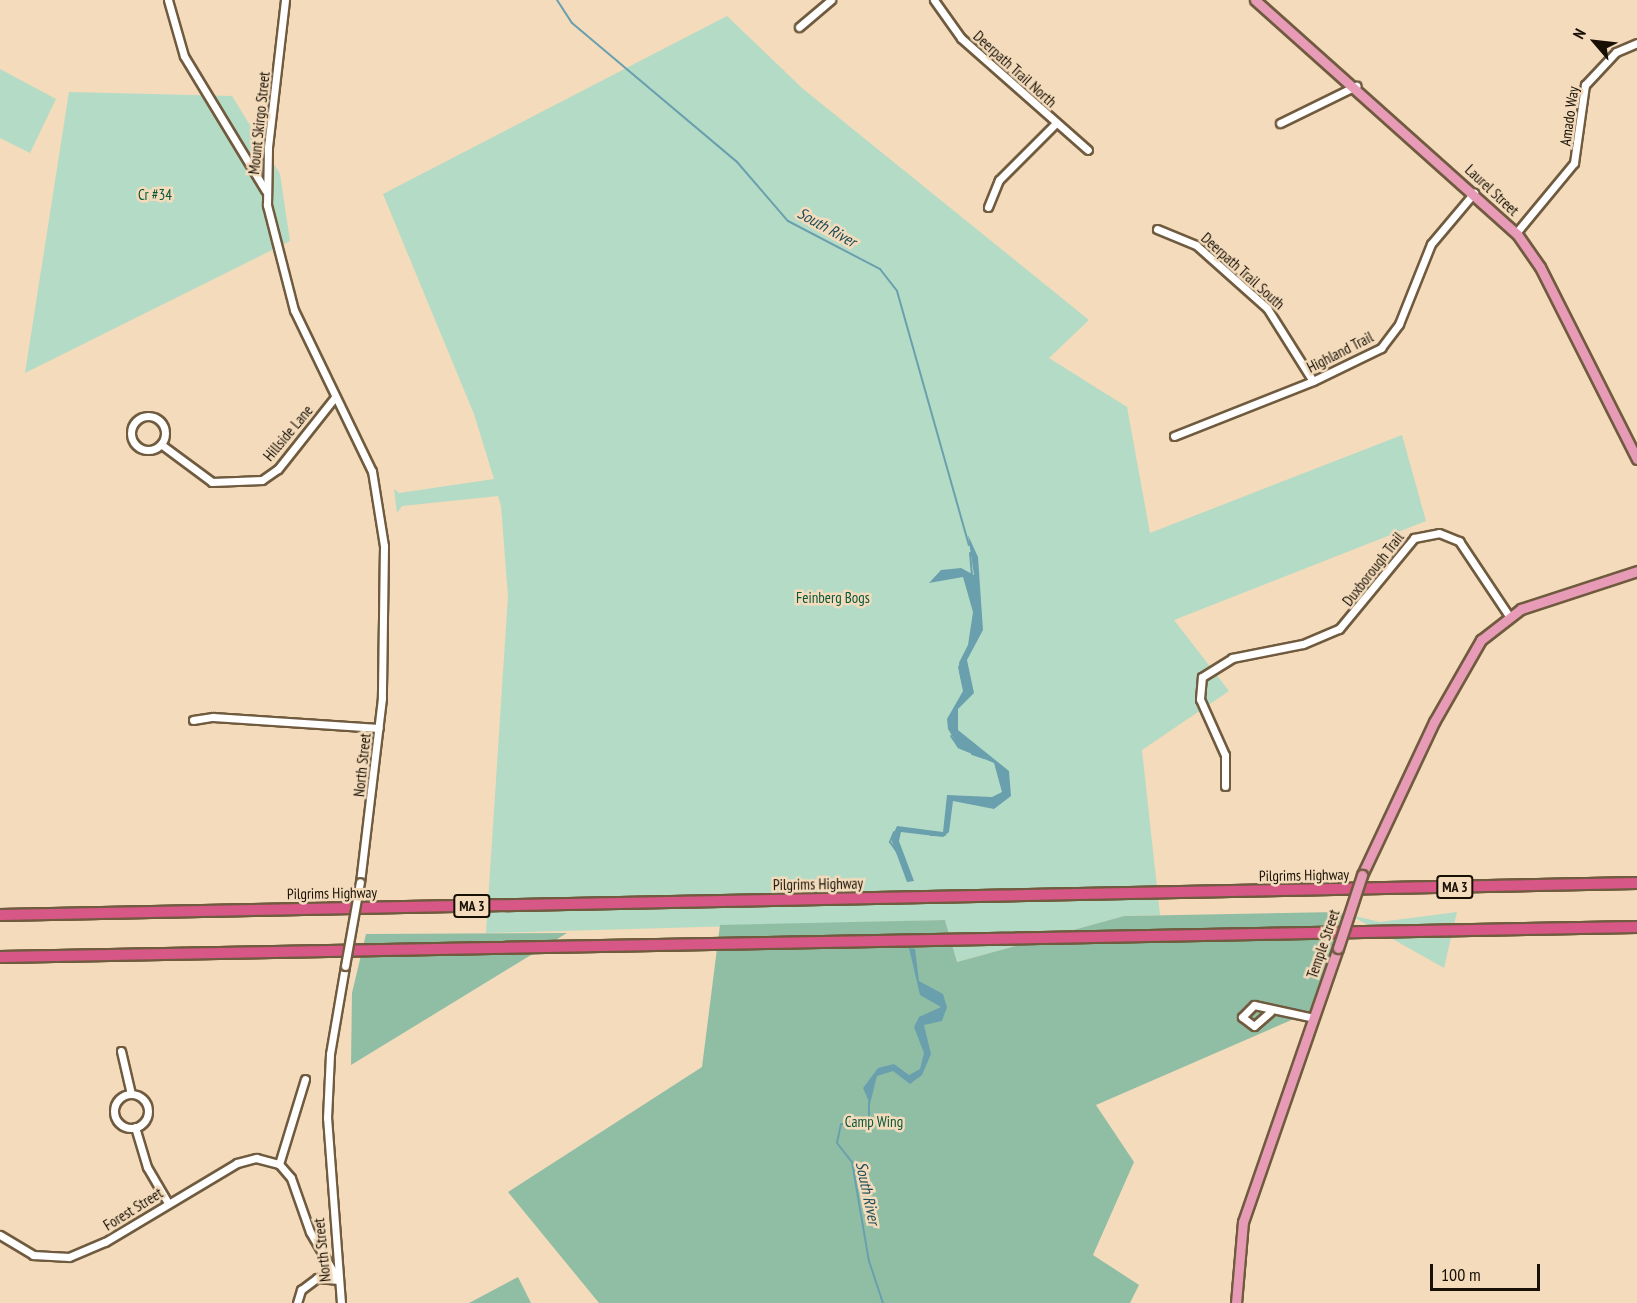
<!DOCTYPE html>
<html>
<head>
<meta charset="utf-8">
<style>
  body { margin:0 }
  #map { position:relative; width:1637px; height:1303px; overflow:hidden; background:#f3dbbc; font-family:"PT Sans Narrow",sans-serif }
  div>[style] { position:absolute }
  .green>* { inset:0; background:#b4dbc5 }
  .forest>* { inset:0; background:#90bea5 }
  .water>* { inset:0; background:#6aa0ae }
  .stream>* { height:2px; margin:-1px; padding:0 1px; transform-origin:1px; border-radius:1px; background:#6aa0ae }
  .roads { filter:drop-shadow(2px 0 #705b3f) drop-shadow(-2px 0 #705b3f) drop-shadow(0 2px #705b3f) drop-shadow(0 -2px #705b3f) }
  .minor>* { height:7px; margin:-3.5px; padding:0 3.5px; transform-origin:3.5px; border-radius:3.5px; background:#fff }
  .minor>.ring { margin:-3.5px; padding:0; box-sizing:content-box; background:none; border:7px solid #fff; border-radius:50% }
  .major>* { height:9px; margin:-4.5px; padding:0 4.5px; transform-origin:4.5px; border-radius:4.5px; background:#e79bb6 }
  .highway>* { height:10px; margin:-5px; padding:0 5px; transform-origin:5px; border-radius:5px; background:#d75886 }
  .bridges { filter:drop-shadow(2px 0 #705b3f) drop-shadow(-2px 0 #705b3f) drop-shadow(0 2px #705b3f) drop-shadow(0 -2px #705b3f) }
  .minor-bridge>* { height:7px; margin:-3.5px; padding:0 3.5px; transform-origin:3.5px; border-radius:3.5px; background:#fff }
  .major-bridge>* { height:9px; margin:-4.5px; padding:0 4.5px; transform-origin:4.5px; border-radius:4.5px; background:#e79bb6 }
  span { translate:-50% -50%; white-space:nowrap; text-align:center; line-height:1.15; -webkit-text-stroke:5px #f3dbbc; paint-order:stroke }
  .shield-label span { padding:2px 4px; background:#f3dbbc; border:2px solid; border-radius:4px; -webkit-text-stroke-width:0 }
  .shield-label { font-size:14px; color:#181005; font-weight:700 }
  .street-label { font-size:15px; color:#181005 }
  .park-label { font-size:15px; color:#05593a }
  .water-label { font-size:16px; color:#1e4d58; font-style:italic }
  .north { position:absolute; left:1565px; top:12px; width:60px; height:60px; -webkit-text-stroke:4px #f3dbbc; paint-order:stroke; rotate:298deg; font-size:16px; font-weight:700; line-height:24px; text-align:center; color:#181005 }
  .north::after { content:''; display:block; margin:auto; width:21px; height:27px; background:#181005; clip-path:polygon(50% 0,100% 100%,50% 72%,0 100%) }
  .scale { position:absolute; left:1430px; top:1264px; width:110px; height:27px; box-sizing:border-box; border:3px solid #181005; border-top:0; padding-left:8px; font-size:18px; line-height:21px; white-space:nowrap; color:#181005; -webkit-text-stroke:4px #f3dbbc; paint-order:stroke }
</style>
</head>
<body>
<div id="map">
  <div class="green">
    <div style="clip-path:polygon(727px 16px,802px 88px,1089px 320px,1049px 358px,1127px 407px,1150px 533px,1402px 435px,1426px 521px,1174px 620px,1229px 691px,1142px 750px,1160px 915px,1124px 916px,957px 962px,945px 920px,486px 933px,508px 596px,501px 506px,498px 496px,402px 506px,397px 513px,394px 489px,399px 493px,494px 479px,474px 414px,383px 194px)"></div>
    <div style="clip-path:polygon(0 69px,56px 99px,30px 153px,0 138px)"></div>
    <div style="clip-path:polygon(69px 92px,232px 96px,280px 174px,290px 241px,25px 373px)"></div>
    <div style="clip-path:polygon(1457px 912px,1444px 968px,1350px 915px,1380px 922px)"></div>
  </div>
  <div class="forest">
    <div style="clip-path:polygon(1337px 912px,1350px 915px,1326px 1005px,1096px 1105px,1134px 1162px,1093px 1255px,1139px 1285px,1130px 1303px,599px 1303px,508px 1192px,702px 1067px,720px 925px,945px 920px,957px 962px,1124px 916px)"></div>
    <div style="clip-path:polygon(567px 933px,351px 1065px,352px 993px,366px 934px)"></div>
    <div style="clip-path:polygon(518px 1277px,531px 1303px,469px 1303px)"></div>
  </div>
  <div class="water">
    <div style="clip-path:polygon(968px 535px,978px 557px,983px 630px,967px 660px,974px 693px,958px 709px,958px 730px,1009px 771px,1011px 796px,994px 809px,953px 801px,949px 832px,943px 837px,901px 832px,899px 841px,914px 881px,907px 882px,891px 839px,897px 826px,943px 832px,947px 795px,992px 797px,1002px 792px,994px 763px,960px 749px,948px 729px,947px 719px,963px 691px,958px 667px,968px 645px,973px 612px,963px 577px,929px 583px,941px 570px,961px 568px,974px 575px)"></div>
    <div style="clip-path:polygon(909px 948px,915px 949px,919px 981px,943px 994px,947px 1007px,942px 1021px,924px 1025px,931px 1054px,922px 1075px,910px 1084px,893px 1071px,877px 1076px,870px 1104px,863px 1088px,878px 1068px,894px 1064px,909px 1075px,920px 1069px,924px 1053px,914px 1027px,919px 1017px,941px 1007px,920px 995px)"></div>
  </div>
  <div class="stream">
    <div style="left:557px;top:0;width:27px;rotate:57deg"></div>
    <div style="left:572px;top:23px;width:216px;rotate:40.1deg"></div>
    <div style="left:737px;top:162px;width:78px;rotate:49.2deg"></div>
    <div style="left:788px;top:221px;width:104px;rotate:27.6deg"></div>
    <div style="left:880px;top:269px;width:28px;rotate:52deg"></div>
    <div style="left:897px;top:291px;width:264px;rotate:74.2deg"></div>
    <div style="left:970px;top:553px;width:25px;rotate:85deg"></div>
    <div style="left:960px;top:663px;width:18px;rotate:-63deg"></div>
    <div style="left:960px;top:671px;width:18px;rotate:77deg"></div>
    <div style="left:951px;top:736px;width:14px;rotate:56deg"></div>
    <div style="left:972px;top:754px;width:13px;rotate:18deg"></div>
    <div style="left:894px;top:832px;width:11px;rotate:112deg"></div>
    <div style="left:890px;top:842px;width:16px;rotate:55deg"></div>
    <div style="left:931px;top:835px;width:14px"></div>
    <div style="left:869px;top:1102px;width:23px;rotate:90deg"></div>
    <div style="left:869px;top:1125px;width:28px;rotate:-178deg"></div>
    <div style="left:841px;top:1124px;width:19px;rotate:102deg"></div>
    <div style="left:837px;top:1143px;width:24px;rotate:52deg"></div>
    <div style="left:852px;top:1162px;width:100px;rotate:80.3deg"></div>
    <div style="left:869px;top:1261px;width:44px;rotate:71.6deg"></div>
  </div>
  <div class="roads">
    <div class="minor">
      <div style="left:168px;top:0;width:58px;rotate:74.1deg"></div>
      <div style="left:184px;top:56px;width:157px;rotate:58.8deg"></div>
      <div style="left:285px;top:0;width:149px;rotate:96.6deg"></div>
      <div style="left:268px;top:148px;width:57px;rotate:91deg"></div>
      <div style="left:267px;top:205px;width:108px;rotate:75.6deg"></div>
      <div style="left:294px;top:310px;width:179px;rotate:64.2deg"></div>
      <div style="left:372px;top:471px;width:76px;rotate:80.9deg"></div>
      <div style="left:384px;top:546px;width:152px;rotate:90.8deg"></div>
      <div style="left:382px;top:698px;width:185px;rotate:96.8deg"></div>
      <div style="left:934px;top:0;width:47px;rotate:54.6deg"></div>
      <div style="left:961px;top:38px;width:169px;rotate:41.4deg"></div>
      <div style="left:799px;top:27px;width:42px;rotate:-40.2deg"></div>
      <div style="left:1280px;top:123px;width:85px;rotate:-26deg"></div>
      <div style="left:988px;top:207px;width:29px;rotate:-68deg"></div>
      <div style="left:999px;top:180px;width:81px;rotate:-45deg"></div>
      <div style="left:1157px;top:229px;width:42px;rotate:22.3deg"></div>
      <div style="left:1196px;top:245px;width:95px;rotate:41.6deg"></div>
      <div style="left:1267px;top:308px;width:86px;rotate:57.8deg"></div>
      <div style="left:1516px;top:233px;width:91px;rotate:-50.4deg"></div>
      <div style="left:1574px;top:163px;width:79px;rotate:-82deg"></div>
      <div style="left:1585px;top:85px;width:45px;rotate:-46.8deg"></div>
      <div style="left:1616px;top:52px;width:23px;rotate:-23deg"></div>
      <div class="ring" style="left:131px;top:416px;width:27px;height:27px"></div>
      <div style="left:1174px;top:436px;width:149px;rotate:-21.6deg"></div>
      <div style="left:1313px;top:381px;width:76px;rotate:-25.9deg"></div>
      <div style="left:1381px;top:348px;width:30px;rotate:-53deg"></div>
      <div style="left:1399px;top:324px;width:86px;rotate:-68.2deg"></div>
      <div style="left:1431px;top:244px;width:67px;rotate:-49.9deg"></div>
      <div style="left:162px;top:445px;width:62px;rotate:36.5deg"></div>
      <div style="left:212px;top:482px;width:50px;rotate:-2.3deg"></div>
      <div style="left:262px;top:480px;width:19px;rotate:-35deg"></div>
      <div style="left:278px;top:469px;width:92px;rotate:-51.6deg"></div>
      <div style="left:193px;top:720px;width:20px;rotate:-9deg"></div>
      <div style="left:213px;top:717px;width:166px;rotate:3.8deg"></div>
      <div style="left:1225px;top:786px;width:31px;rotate:-90deg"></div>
      <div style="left:1225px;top:755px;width:61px;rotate:-114.1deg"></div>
      <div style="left:1200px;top:699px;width:22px;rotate:-85deg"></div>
      <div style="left:1202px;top:677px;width:36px;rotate:-32deg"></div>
      <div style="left:1232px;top:658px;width:72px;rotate:-11.2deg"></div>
      <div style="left:1303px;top:644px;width:39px;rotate:-23deg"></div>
      <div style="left:1339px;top:629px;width:118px;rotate:-50.5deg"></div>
      <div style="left:1414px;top:538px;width:25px;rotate:-11deg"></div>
      <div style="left:1439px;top:533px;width:22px;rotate:22deg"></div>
      <div style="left:1459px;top:541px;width:90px;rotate:56.3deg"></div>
      <div style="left:1270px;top:1012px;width:21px;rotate:139deg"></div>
      <div style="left:1254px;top:1026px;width:15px;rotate:-143deg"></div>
      <div style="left:1242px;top:1017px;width:17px;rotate:-45deg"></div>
      <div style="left:1254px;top:1005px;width:61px;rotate:12.2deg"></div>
      <div style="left:121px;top:1051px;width:44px;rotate:76.9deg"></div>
      <div style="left:305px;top:1079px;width:89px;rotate:107deg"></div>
      <div style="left:279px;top:1164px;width:18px;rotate:49deg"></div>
      <div style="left:291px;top:1178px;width:57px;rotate:70.6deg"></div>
      <div style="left:310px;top:1232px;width:53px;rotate:59.6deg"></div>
      <div class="ring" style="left:114px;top:1094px;width:27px;height:27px"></div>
      <div style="left:135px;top:1127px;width:42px;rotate:73.3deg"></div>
      <div style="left:147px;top:1167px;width:42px;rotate:59.7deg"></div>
      <div style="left:0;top:1235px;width:39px;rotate:31deg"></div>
      <div style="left:33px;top:1255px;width:36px;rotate:3deg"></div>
      <div style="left:69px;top:1257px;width:39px;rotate:-23deg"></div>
      <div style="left:105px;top:1242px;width:154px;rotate:-30.9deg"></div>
      <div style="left:237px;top:1163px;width:20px;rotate:-15deg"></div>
      <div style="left:256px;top:1158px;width:24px;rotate:15deg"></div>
      <div style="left:297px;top:1303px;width:14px;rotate:-73deg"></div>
      <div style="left:301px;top:1290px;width:20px;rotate:-37deg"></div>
      <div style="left:317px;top:1278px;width:22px;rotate:5deg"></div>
      <div style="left:341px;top:1303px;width:186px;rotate:-94.3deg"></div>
      <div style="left:327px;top:1118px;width:64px;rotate:-87.3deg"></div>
      <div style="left:330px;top:1054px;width:89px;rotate:-80.3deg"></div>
    </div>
    <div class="major">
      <div style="left:1255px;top:0;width:351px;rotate:41.8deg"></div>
      <div style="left:1517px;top:234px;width:40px;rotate:55.1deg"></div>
      <div style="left:1540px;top:267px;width:215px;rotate:63.2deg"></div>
      <div style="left:1362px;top:875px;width:169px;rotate:-64.8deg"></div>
      <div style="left:1434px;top:722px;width:95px;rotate:-60.2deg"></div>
      <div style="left:1481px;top:640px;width:51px;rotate:-37.8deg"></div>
      <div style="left:1521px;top:609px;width:122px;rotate:-18.1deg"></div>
      <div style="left:1236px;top:1303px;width:81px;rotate:-85.1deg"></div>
      <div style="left:1243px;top:1222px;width:290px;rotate:-70.9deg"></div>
    </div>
    <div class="highway">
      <div style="left:0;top:915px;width:1637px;rotate:-1.12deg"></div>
      <div style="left:0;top:957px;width:1637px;rotate:-1.05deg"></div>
    </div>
  </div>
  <div class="bridges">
    <div class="minor-bridge">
      <div style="left:345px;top:966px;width:85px;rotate:-79.9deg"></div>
    </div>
    <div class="major-bridge">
      <div style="left:1338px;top:948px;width:77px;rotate:-71.8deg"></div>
    </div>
  </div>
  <div class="shield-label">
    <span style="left:1455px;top:887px">MA 3</span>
    <span style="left:472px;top:906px">MA 3</span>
  </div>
  <div class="street-label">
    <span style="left:1015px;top:69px;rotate:42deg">Deerpath Trail North</span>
    <span style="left:1569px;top:116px;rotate:-82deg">Amado Way</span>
    <span style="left:259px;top:123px;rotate:-84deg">Mount Skirgo Street</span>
    <span style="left:1492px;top:190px;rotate:43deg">Laurel Street</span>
    <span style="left:1243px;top:271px;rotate:42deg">Deerpath Trail South</span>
    <span style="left:1340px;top:352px;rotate:-27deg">Highland Trail</span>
    <span style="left:288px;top:433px;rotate:-50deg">Hillside Lane</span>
    <span style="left:1373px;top:569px;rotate:-52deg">Duxborough Trail</span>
    <span style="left:362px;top:765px;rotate:-84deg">North Street</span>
    <span style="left:1304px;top:875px;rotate:-1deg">Pilgrims Highway</span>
    <span style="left:818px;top:884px;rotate:-1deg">Pilgrims Highway</span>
    <span style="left:332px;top:893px;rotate:-1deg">Pilgrims Highway</span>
    <span style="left:1323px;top:944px;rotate:-71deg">Temple Street</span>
    <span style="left:133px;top:1209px;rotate:-32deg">Forest Street</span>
    <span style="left:322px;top:1250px;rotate:-96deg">North Street</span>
  </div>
  <div class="park-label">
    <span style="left:155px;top:195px">Cr #34</span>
    <span style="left:833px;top:598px">Feinberg Bogs</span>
    <span style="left:874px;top:1122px">Camp Wing</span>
  </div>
  <div class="water-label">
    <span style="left:827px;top:227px;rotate:29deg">South River</span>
    <span style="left:868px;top:1193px;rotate:78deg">South River</span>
  </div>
  <div class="north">N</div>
  <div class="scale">100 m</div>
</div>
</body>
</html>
